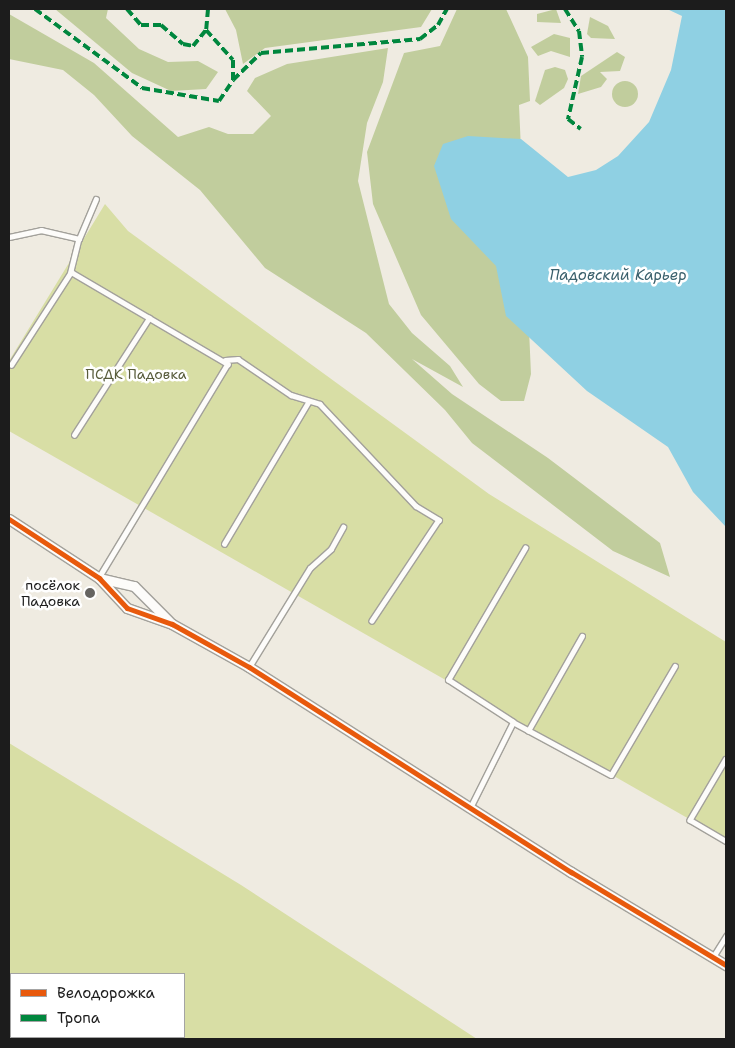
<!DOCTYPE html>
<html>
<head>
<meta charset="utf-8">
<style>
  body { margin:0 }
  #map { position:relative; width:735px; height:1048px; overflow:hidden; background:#efebe1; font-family:"Shantell Sans",sans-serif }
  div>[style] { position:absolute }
  .green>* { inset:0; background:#d8dea5 }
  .forest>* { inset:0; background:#c1cd9d }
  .round { border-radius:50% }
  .water>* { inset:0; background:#8fd0e3 }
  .roads { filter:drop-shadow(1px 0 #a3a19b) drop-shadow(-1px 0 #a3a19b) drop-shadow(0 1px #a3a19b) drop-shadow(0 -1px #a3a19b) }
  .lane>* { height:4.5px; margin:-2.25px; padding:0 2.25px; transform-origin:2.25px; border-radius:2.25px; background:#fdfcfa }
  .street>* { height:9px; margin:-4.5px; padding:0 4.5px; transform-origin:4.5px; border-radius:4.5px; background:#fdfcfa }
  .quiet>* { height:4px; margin-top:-2px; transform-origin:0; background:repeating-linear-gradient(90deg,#00873e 0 8px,transparent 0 12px) }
  .cycleway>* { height:5px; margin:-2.5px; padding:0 2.5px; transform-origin:2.5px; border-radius:2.5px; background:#e8590c }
  .dots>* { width:14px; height:14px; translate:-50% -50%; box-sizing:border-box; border:2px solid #fff; border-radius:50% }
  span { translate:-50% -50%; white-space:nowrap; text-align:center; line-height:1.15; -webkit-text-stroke:5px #fff; paint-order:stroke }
  .park-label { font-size:14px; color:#585c3b }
  .poi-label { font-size:14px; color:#1c1c1c }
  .right { translate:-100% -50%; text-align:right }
  .water-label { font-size:15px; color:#3a606c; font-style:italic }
  .frame { position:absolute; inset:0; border:10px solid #1c1c1c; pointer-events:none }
  .legend { position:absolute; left:10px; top:973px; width:175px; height:65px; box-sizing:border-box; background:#fff; border:1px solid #a4a4a4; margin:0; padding:6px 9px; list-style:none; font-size:15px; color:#1c1c1c }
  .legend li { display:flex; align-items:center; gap:10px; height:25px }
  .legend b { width:25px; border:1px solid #a4a4a4 }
</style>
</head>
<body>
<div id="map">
  <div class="green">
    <div style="clip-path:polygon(105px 204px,128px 231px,489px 494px,726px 642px,726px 840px,9px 431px,9px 361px)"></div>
    <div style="clip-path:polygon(9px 743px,241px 885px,477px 1039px,86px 1039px,82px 1037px,184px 1037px,184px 974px,11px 974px,9px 989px)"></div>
  </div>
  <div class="forest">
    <div style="clip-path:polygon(55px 9px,108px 9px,106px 18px,139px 49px,168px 62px,198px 61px,218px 72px,206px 89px,171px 91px,132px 73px)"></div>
    <div style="clip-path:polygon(225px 9px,432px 9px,421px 27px,265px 48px,243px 64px,236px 30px)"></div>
    <div style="clip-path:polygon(457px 9px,506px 9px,528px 57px,530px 101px,519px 105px,531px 374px,524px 401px,501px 401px,479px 384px,421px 315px,373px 204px,367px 152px,404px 53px,440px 46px)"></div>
    <div style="clip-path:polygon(556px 9px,561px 23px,537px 22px,537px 14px)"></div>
    <div style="clip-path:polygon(9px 14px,94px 63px,178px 137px,209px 127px,228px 134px,253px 134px,271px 116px,247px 91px,255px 78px,287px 64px,388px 48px,383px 82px,367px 123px,358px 181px,389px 304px,412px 333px,450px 366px,463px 387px,412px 359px,452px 394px,548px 458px,660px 543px,670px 577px,613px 551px,472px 443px,445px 410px,366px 333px,265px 268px,200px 190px,132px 136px,94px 95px,63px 70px,9px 59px)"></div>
    <div style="clip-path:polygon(590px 17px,608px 26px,615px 39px,591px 38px,587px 34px)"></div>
    <div style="clip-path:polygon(554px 34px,570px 38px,570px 57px,551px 51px,538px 56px,531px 47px)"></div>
    <div style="clip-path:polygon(617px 52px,625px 57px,620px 71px,600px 72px,607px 79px,601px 87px,578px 94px,581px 76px)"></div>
    <div style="clip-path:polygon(555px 67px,565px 70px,568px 79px,564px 88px,540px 105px,535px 101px,545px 70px)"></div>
    <div class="round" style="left:612px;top:81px;width:26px;height:26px"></div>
  </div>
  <div class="water">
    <div style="clip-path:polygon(667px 9px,726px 9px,726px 527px,693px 492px,668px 447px,587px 391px,506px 316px,496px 266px,451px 219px,434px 166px,443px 144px,468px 136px,521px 139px,568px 177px,596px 170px,618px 156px,649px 122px,671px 70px,682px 16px)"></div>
  </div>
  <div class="roads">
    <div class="lane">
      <div style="left:9px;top:237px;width:33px;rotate:-12deg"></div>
      <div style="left:41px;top:230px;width:39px;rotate:13deg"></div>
      <div style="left:79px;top:239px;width:34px;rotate:104deg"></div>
      <div style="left:79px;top:239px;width:43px;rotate:-67deg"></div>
      <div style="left:225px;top:360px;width:13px;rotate:-4deg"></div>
      <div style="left:238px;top:359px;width:64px;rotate:34.2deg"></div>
      <div style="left:291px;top:395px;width:30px;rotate:17deg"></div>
      <div style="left:320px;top:404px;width:140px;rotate:46.7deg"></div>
      <div style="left:416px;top:506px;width:27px;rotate:31deg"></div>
      <div style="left:439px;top:520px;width:121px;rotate:123.6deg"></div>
      <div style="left:11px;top:365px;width:111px;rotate:-57.2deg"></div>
      <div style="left:71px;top:272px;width:182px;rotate:30.4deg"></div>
      <div style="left:228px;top:364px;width:250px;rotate:121.1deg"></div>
      <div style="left:74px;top:435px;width:139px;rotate:-57.3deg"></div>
      <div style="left:224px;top:544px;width:166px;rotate:-59.3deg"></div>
      <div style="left:249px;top:667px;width:116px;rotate:-58.4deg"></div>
      <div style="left:310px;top:568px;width:28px;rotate:-42deg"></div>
      <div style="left:331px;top:549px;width:25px;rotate:-61deg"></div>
      <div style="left:513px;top:722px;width:111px;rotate:28.4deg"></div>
      <div style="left:611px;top:775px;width:126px;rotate:-59.6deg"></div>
      <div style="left:528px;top:731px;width:109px;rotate:-60.4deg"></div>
      <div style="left:726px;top:759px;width:71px;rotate:120.5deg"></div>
      <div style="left:690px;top:820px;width:42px;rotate:30.3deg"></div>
      <div style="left:470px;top:808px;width:96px;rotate:-63.4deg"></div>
      <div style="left:513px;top:722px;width:77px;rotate:-147.1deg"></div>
      <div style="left:448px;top:680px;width:153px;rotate:-59.7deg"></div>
      <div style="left:713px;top:957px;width:25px;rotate:-58deg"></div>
    </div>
    <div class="street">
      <div style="left:9px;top:519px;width:108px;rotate:33.2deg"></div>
      <div style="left:99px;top:578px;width:41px;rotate:47deg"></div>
      <div style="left:127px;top:608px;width:48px;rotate:19.6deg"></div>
      <div style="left:172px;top:624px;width:88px;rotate:29.2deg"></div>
      <div style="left:249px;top:667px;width:382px;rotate:32.5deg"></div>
      <div style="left:571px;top:872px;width:181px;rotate:31deg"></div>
      <div style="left:99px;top:578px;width:36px;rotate:13deg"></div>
      <div style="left:134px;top:586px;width:51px;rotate:45deg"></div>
    </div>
  </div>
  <div class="quiet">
    <div style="left:35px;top:9px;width:133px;rotate:36.4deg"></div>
    <div style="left:142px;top:88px;width:78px;rotate:9.6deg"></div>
    <div style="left:219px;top:101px;width:25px;rotate:-56deg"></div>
    <div style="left:233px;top:80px;width:39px;rotate:-44deg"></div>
    <div style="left:261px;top:53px;width:160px;rotate:-5deg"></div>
    <div style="left:420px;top:39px;width:23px;rotate:-38deg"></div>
    <div style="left:438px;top:25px;width:18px;rotate:-61deg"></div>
    <div style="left:127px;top:9px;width:21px;rotate:49deg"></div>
    <div style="left:141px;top:25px;width:20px"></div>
    <div style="left:161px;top:25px;width:29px;rotate:41deg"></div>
    <div style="left:183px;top:44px;width:10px;rotate:11deg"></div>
    <div style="left:193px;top:46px;width:21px;rotate:-51deg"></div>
    <div style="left:208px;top:9px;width:21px;rotate:95deg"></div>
    <div style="left:206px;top:30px;width:40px;rotate:48deg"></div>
    <div style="left:233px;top:60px;width:20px;rotate:90deg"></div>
    <div style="left:565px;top:9px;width:26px;rotate:58deg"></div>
    <div style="left:579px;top:31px;width:26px;rotate:83deg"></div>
    <div style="left:582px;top:57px;width:64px;rotate:102.7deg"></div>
    <div style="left:568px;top:119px;width:16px;rotate:38deg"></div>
  </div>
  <div class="cycleway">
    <div style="left:9px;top:519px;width:108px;rotate:33.2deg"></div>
    <div style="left:99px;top:578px;width:41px;rotate:47deg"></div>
    <div style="left:127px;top:608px;width:48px;rotate:19.6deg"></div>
    <div style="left:172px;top:624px;width:88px;rotate:29.2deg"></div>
    <div style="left:249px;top:667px;width:382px;rotate:32.5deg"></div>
    <div style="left:571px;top:872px;width:181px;rotate:31deg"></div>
  </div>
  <div class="dots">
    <div style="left:90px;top:593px;background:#666461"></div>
  </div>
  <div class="park-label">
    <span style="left:136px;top:374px">ПСДК Падовка</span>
  </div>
  <div class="poi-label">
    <span class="right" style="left:80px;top:593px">посёлок<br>Падовка</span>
  </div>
  <div class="water-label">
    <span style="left:618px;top:276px">Падовский Карьер</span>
  </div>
  <div class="frame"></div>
  <ul class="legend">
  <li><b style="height:6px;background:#e8590c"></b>Велодорожка</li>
  <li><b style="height:6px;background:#00873e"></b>Тропа</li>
  </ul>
</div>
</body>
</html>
